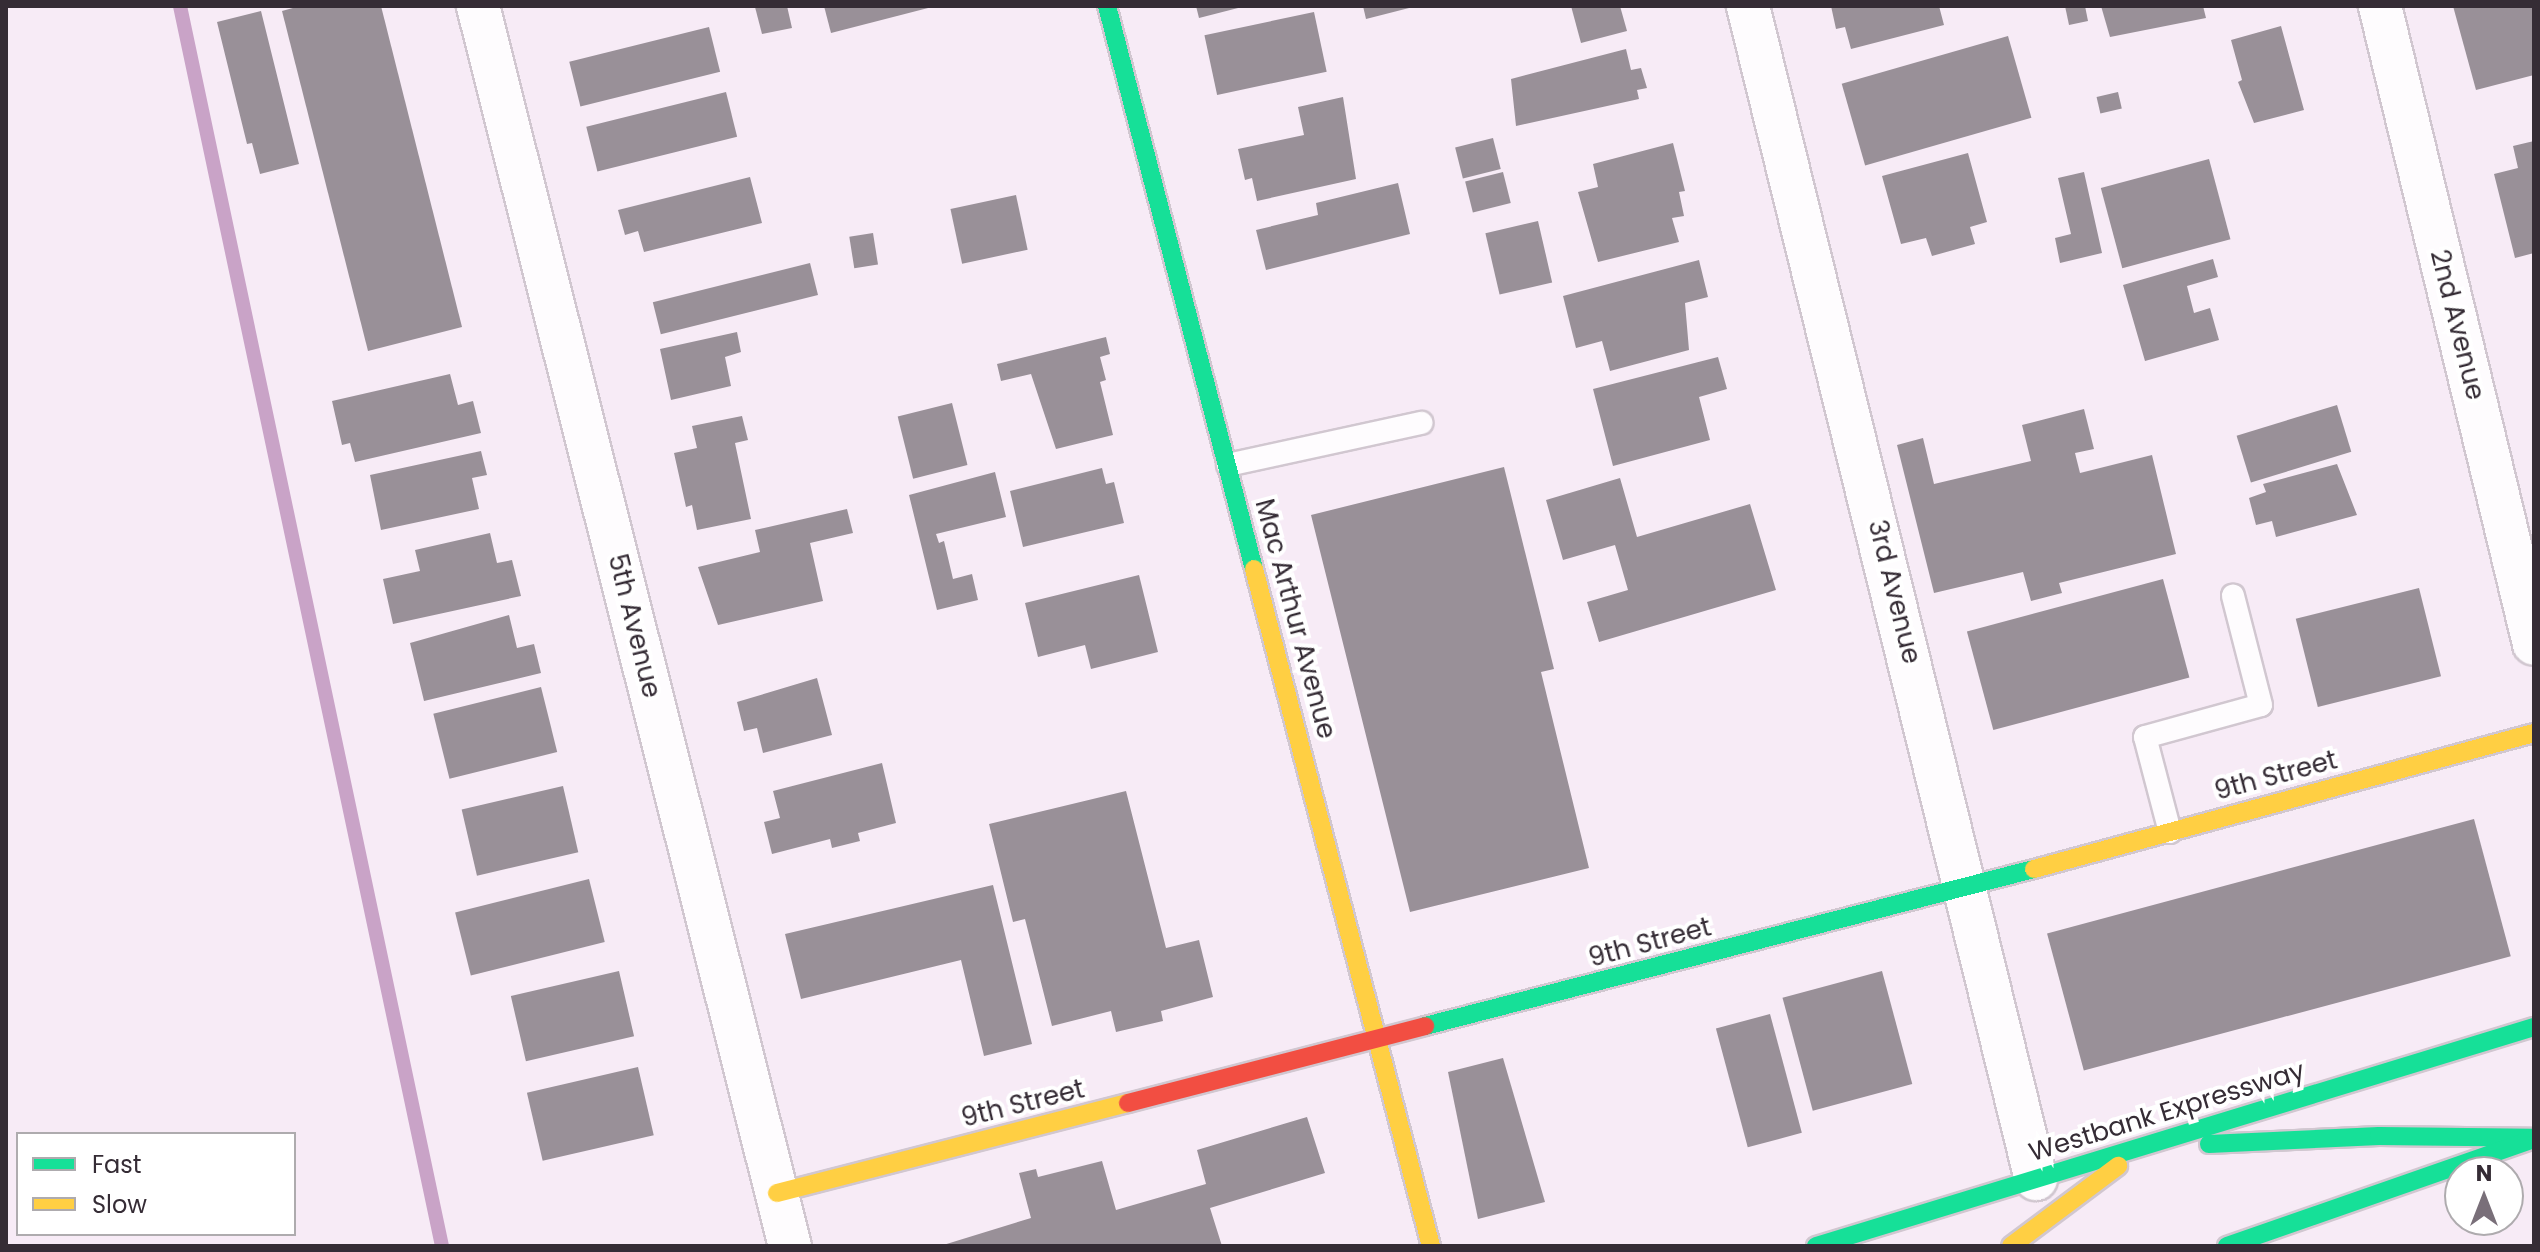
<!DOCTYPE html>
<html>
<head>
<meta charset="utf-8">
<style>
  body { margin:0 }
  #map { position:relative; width:2540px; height:1252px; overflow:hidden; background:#f7ebf6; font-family:Poppins,sans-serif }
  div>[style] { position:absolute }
  .stream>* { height:14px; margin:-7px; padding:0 7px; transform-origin:7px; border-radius:7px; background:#c9a3c7 }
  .building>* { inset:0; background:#999098; transform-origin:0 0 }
  .roads { filter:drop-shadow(2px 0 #d1c7d0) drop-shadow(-2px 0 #d1c7d0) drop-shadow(0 2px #d1c7d0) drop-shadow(0 -2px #d1c7d0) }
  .lane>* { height:22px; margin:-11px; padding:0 11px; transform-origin:11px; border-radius:11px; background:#fefcfe }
  .street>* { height:42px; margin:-21px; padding:0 21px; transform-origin:21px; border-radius:21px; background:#fefcfe }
  .fast>* { height:18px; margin:-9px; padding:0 9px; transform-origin:9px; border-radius:9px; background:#16e098 }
  .slow>* { height:18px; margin:-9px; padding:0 9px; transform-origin:9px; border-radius:9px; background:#ffcf43 }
  .jam>* { height:18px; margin:-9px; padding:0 9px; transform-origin:9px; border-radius:9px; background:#f24e42 }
  span { translate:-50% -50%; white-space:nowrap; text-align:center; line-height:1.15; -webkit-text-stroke:8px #fff; paint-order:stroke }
  .street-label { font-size:26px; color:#352c35 }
  .frame { position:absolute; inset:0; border:8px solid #352c35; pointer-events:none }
  .legend { position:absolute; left:16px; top:1132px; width:280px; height:104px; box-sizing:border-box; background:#fff; border:2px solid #aeabae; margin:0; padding:10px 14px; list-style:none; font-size:24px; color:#352c35 }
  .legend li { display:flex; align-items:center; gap:16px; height:40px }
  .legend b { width:40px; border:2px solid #aeabae }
  .north { position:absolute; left:2444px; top:1156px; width:80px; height:80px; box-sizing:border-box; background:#fff; border:2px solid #aeabae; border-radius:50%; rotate:0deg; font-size:22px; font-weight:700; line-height:32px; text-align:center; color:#352c35 }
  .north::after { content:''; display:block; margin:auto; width:28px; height:36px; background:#796f79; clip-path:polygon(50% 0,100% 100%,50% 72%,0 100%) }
</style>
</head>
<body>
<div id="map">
  <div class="stream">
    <div style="left:180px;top:6px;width:1267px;rotate:78.07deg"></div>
  </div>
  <div class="building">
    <div style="clip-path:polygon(300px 6px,381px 6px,462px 327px,368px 351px,282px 11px)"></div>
    <div style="clip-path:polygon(787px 6px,792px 28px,762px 34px,755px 7px)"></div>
    <div style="clip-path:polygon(824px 6px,932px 6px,932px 7px,831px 33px)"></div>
    <div style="clip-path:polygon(1196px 6px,1242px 6px,1242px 7px,1199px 18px)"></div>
    <div style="clip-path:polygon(1363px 6px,1413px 6px,1413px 7px,1366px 19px)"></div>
    <div style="clip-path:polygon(1571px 6px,1620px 6px,1627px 31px,1581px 43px)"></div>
    <div style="clip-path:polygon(1831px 6px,1939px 6px,1944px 25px,1851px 49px,1845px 27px,1836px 29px)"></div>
    <div style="clip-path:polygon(2065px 6px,2085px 6px,2088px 21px,2069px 25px)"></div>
    <div style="clip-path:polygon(2101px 6px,2203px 6px,2206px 18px,2110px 37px)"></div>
    <div style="clip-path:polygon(2453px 6px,2534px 6px,2534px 75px,2476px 90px)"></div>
    <div style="clip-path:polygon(261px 11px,299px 164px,260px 174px,252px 143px,247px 144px,217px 22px)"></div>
    <div style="left:1314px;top:12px;width:61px;height:112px;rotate:78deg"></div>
    <div style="clip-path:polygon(2281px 26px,2304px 110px,2254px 123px,2238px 82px,2242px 80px,2231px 40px)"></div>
    <div style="left:709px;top:27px;width:46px;height:144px;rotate:76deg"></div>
    <div style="left:2008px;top:36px;width:85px;height:173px;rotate:74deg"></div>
    <div style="clip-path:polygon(1626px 49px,1631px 70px,1641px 68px,1647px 88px,1637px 90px,1639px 99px,1516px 126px,1511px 79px)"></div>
    <div style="left:726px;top:92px;width:46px;height:144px;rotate:76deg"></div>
    <div style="left:2118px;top:92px;width:17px;height:22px;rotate:77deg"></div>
    <div style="clip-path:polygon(1343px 97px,1356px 179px,1257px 201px,1252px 178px,1245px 180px,1238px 149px,1304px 135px,1298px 107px)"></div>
    <div style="left:1493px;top:138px;width:32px;height:39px;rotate:76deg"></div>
    <div style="clip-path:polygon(2534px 141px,2534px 253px,2515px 258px,2494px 174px,2518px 168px,2513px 146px)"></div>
    <div style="clip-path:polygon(1673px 143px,1685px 191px,1679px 192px,1684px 216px,1672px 218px,1679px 242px,1598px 262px,1578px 192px,1598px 187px,1593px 164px)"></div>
    <div style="clip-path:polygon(1968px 153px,1987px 222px,1970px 227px,1975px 244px,1932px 256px,1926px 238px,1901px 244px,1882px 176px)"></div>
    <div style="left:2209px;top:159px;width:83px;height:112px;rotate:75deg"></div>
    <div style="left:1503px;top:172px;width:32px;height:39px;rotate:76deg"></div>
    <div style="clip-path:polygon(2084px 172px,2102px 253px,2060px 263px,2055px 238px,2071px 234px,2058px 178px)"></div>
    <div style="clip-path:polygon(750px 177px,762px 223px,644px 252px,638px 231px,625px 235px,618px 210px)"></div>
    <div style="clip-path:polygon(1398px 183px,1410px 234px,1266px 270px,1256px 230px,1318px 215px,1316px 203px)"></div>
    <div style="left:1016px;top:195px;width:56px;height:67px;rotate:78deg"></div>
    <div style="left:1538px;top:221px;width:63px;height:54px;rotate:77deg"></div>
    <div style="left:873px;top:233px;width:32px;height:24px;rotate:81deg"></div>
    <div style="clip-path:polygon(2213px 259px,2218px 277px,2187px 286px,2194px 313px,2210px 308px,2219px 340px,2145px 361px,2123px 285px)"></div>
    <div style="clip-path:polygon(1699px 260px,1708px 297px,1685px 303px,1689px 350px,1610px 371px,1602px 341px,1576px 348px,1563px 296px)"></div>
    <div style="left:810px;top:263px;width:33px;height:162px;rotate:76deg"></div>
    <div style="clip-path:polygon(737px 332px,741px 352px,725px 357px,731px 386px,671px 400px,660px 349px)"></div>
    <div style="clip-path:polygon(1106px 337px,1110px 354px,1100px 357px,1106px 380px,1100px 382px,1113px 435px,1056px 449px,1031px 374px,1001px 381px,997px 364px)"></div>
    <div style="clip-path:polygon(1718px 357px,1727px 389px,1699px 397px,1710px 440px,1613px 466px,1593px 389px)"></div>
    <div style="clip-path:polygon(450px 374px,458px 405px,473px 401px,481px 433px,355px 462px,350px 443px,342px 445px,332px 401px)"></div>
    <div style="left:952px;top:403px;width:64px;height:56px;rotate:76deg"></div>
    <div style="left:2337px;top:405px;width:49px;height:105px;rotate:73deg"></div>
    <div style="clip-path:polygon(2084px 409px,2094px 449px,2075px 453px,2080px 473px,2152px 455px,2176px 554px,2059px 583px,2062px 593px,2031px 601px,2023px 572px,1934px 593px,1897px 445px,1923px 438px,1934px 484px,2031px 461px,2022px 425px)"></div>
    <div style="clip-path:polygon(742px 416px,748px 440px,735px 443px,751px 519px,697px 530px,692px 505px,686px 507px,674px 453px,697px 448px,692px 426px)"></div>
    <div style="clip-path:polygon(481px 451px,487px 475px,472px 478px,479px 509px,381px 530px,370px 475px)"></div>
    <div style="clip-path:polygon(2337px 464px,2357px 515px,2276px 537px,2272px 521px,2256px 525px,2249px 498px,2266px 492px,2263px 484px)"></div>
    <div style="clip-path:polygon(1504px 467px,1554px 669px,1541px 672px,1589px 868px,1410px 912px,1311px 515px)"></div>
    <div style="clip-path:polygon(1102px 468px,1106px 484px,1114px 482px,1124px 523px,1023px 547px,1010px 491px)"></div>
    <div style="clip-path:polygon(995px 472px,1006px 517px,936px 534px,939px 543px,944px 541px,953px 579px,972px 574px,978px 600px,937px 610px,909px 495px)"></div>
    <div style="clip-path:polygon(1620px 478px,1637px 537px,1750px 504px,1776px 590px,1599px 642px,1587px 602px,1628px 590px,1615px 545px,1563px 560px,1546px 500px)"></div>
    <div style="clip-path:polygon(847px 509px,853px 533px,810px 543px,823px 601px,718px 625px,698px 567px,760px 552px,755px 530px)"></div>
    <div style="clip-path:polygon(490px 533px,497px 563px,512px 560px,521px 596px,393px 624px,383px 579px,420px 571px,415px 550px)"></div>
    <div style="clip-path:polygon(1139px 575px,1158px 652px,1091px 669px,1085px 645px,1038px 657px,1025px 603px)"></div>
    <div style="left:2163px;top:579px;width:102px;height:203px;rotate:75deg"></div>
    <div style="left:2419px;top:588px;width:91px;height:127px;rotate:76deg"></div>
    <div style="clip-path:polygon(509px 615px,517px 648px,534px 644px,541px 673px,424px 701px,410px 643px)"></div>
    <div style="clip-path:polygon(817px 678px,832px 735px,763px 753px,757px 728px,744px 731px,737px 702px)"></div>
    <div style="left:541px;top:687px;width:67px;height:111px;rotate:76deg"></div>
    <div style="clip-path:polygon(882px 763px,896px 823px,858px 833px,860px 841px,832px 848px,830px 839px,772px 854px,764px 822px,780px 818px,773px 791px)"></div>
    <div style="left:563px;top:786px;width:68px;height:104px;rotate:77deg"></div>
    <div style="clip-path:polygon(1126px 791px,1166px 948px,1199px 940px,1213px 997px,1161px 1011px,1163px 1021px,1116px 1032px,1111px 1011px,1052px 1026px,1025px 919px,1013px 922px,989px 824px)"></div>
    <div style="left:2474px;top:819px;width:142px;height:442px;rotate:75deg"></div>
    <div style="left:589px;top:879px;width:65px;height:138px;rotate:76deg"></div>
    <div style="clip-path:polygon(993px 885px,1032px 1044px,984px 1056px,961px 960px,801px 999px,785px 934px)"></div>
    <div style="left:619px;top:971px;width:67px;height:111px;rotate:77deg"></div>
    <div style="left:1882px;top:971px;width:117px;height:103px;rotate:75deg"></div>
    <div style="left:1770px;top:1014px;width:123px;height:56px;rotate:75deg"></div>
    <div style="clip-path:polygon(1503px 1058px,1545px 1202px,1478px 1219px,1448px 1072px)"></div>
    <div style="left:638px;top:1067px;width:70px;height:114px;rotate:77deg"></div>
    <div style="clip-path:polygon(1307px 1117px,1325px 1173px,1210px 1208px,1222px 1246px,940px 1246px,1031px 1218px,1019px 1173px,1036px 1169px,1038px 1177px,1102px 1161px,1116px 1210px,1206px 1184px,1197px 1150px)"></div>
  </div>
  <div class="roads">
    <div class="lane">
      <div style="left:1228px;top:465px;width:198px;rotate:-12.3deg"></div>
      <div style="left:2170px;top:832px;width:98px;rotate:-104.7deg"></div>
      <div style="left:2145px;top:737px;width:120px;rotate:-15.4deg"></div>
      <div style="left:2261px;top:705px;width:113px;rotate:-104.4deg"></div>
    </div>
    <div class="street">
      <div style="left:478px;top:6px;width:1279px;rotate:75.88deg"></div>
      <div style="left:1748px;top:6px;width:1208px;rotate:76.21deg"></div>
      <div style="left:2380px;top:6px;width:656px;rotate:76.43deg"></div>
    </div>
    <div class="fast">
      <div style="left:1107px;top:6px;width:582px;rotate:75.37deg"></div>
      <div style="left:1425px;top:1026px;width:629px;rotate:-14.46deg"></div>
      <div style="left:2209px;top:1144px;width:170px;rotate:-2.7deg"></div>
      <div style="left:2379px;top:1136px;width:153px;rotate:0.7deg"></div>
      <div style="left:1816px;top:1246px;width:751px;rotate:-16.96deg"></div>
      <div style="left:2227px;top:1246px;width:325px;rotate:-19.2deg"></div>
    </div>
    <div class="slow">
      <div style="left:1254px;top:569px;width:700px;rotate:75.35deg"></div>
      <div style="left:2034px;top:869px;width:518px;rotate:-15.22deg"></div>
      <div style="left:777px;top:1193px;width:362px;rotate:-14.4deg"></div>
      <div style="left:2011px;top:1246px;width:134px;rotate:-36.8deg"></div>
    </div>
    <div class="jam">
      <div style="left:1128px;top:1103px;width:307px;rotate:-14.5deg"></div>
    </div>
  </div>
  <div class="street-label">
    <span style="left:2457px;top:325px;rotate:76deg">2nd Avenue</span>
    <span style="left:1894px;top:592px;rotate:76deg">3rd Avenue</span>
    <span style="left:1295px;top:619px;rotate:75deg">Mac Arthur Avenue</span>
    <span style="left:634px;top:626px;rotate:76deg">5th Avenue</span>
    <span style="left:2276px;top:776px;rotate:-15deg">9th Street</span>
    <span style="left:1650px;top:943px;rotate:-15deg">9th Street</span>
    <span style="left:1023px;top:1104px;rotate:-14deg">9th Street</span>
    <span style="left:2167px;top:1112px;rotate:-17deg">Westbank Expressway</span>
  </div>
  <div class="frame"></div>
  <ul class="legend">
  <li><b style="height:10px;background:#16e098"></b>Fast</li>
  <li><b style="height:10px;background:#ffcf43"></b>Slow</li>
  </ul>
  <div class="north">N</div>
</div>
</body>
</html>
